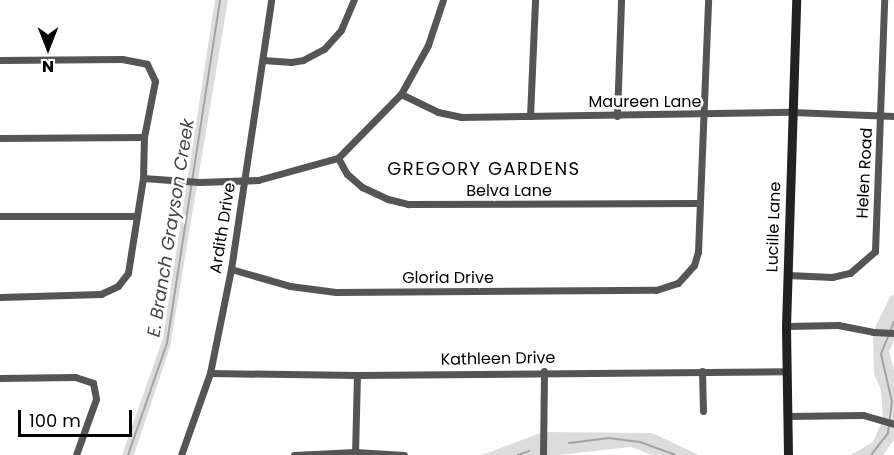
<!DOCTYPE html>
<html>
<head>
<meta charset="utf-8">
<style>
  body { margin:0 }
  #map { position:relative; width:894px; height:455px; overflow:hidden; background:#fff; font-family:Poppins,sans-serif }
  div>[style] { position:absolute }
  .green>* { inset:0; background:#dcdcdc }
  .stream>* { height:2px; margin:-1px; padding:0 1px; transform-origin:1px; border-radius:1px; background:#a3a3a3 }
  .street>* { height:7px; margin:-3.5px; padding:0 3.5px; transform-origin:3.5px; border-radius:3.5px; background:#555 }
  .secondary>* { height:9px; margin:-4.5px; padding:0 4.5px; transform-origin:4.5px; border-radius:4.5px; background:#222 }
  span { translate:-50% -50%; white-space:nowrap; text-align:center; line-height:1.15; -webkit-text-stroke:5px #fff; paint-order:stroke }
  .street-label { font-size:16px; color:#000 }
  .neighbourhood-label { font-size:18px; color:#000; letter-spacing:1.5px }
  .water-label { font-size:18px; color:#444; font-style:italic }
  .north { position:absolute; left:18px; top:18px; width:60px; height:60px; -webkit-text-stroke:4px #fff; paint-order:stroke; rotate:180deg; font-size:16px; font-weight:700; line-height:24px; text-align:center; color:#000 }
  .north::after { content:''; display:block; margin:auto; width:21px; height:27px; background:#000; clip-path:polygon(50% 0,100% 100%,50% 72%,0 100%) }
  .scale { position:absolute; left:18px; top:410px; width:114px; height:27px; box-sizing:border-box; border:3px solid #000; border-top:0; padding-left:8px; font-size:18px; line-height:21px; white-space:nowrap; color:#000; -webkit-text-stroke:4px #fff; paint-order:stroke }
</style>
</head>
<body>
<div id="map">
  <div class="green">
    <div style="clip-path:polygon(215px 0,228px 0,170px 347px,134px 455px,122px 455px,163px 338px)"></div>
    <div style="clip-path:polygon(894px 294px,894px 341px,889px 351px,894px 370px,894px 440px,883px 455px,851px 455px,873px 442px,883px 419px,881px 390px,874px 374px,873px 332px,890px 297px)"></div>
    <div style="clip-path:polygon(543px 432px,652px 433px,699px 455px,652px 455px,631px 447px,558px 455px,482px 455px)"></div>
  </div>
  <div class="stream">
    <div style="left:569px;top:443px;width:39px;rotate:-7deg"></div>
    <div style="left:608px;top:438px;width:32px;rotate:7deg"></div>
    <div style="left:640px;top:442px;width:37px;rotate:20deg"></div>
    <div style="left:128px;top:455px;width:119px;rotate:-70.8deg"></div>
    <div style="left:167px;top:343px;width:347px;rotate:-81.2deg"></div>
    <div style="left:518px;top:455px;width:12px;rotate:-20deg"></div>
    <div style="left:871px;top:455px;width:28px;rotate:-52deg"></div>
    <div style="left:888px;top:433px;width:31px;rotate:-83deg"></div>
    <div style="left:892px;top:402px;width:49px;rotate:-102.9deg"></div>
    <div style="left:881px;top:354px;width:35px;rotate:-68deg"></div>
  </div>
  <div class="street">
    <div style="left:0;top:60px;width:122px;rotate:-0.5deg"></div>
    <div style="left:122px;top:59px;width:25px;rotate:11deg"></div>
    <div style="left:147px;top:64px;width:19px;rotate:65deg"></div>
    <div style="left:155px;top:81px;width:57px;rotate:101.1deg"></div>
    <div style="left:144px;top:137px;width:41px;rotate:91.4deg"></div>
    <div style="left:143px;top:178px;width:96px;rotate:99deg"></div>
    <div style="left:128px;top:273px;width:16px;rotate:128deg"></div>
    <div style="left:118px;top:286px;width:19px;rotate:155deg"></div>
    <div style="left:101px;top:294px;width:101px;rotate:178.3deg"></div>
    <div style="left:263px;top:60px;width:28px;rotate:4deg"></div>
    <div style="left:291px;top:62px;width:12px;rotate:-9deg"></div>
    <div style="left:303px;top:60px;width:24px;rotate:-28deg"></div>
    <div style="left:324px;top:49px;width:25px;rotate:-48deg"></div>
    <div style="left:341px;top:30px;width:33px;rotate:-67deg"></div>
    <div style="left:401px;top:94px;width:41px;rotate:25.9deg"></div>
    <div style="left:438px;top:112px;width:24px;rotate:12deg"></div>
    <div style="left:461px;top:117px;width:331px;rotate:-0.9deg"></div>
    <div style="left:792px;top:112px;width:102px;rotate:2.2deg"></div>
    <div style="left:530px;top:116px;width:116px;rotate:-87.5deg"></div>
    <div style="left:617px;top:116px;width:116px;rotate:-88deg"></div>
    <div style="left:0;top:138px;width:144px;rotate:-0.4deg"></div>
    <div style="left:338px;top:158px;width:18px;rotate:61deg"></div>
    <div style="left:347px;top:174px;width:20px;rotate:41deg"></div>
    <div style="left:362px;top:187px;width:29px;rotate:25deg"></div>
    <div style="left:388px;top:199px;width:21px;rotate:14deg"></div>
    <div style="left:408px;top:204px;width:291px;rotate:-0.2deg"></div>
    <div style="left:143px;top:178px;width:56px;rotate:4.1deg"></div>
    <div style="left:199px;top:182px;width:59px;rotate:-1.9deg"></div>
    <div style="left:258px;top:180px;width:83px;rotate:-15.4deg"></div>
    <div style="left:338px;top:158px;width:90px;rotate:-45.5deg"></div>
    <div style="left:401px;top:94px;width:56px;rotate:-61.1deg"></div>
    <div style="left:428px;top:45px;width:47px;rotate:-71.6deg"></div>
    <div style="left:0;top:216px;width:137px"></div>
    <div style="left:231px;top:269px;width:61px;rotate:16.1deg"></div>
    <div style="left:290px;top:286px;width:46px;rotate:7.4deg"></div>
    <div style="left:336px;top:292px;width:320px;rotate:-0.4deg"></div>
    <div style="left:656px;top:290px;width:23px;rotate:-18deg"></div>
    <div style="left:678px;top:283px;width:24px;rotate:-48deg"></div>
    <div style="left:694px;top:265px;width:14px;rotate:-73deg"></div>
    <div style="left:698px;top:252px;width:252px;rotate:-87.7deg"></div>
    <div style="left:788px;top:275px;width:44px;rotate:2.6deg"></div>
    <div style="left:832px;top:277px;width:18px;rotate:-13deg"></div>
    <div style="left:850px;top:273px;width:33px;rotate:-41deg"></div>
    <div style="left:875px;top:251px;width:251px;rotate:-87.9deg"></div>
    <div style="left:786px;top:326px;width:52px;rotate:-1.1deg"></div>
    <div style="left:838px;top:325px;width:36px;rotate:11deg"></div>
    <div style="left:873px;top:332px;width:21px;rotate:3deg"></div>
    <div style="left:702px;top:371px;width:40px;rotate:88.6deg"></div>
    <div style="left:210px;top:373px;width:147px;rotate:0.8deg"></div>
    <div style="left:357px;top:375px;width:430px;rotate:-0.5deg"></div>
    <div style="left:0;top:378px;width:75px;rotate:-0.8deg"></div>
    <div style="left:75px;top:377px;width:19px;rotate:18deg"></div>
    <div style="left:93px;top:383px;width:16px;rotate:79deg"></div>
    <div style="left:96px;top:399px;width:59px;rotate:109.7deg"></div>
    <div style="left:788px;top:416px;width:75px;rotate:-0.8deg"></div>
    <div style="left:863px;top:415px;width:32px;rotate:16deg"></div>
    <div style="left:181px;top:455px;width:87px;rotate:-70.5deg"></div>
    <div style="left:210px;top:373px;width:106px;rotate:-78.6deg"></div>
    <div style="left:231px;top:269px;width:272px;rotate:-81.5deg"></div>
    <div style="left:294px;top:455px;width:61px;rotate:-2.8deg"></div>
    <div style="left:355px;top:452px;width:49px;rotate:3.5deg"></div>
    <div style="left:355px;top:455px;width:80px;rotate:-88.6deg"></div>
    <div style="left:543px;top:455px;width:84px;rotate:-89.3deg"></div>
  </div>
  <div class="secondary">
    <div style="left:788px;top:455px;width:129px;rotate:-90.9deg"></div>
    <div style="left:786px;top:326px;width:326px;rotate:-88.2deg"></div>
  </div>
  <div class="street-label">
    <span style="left:645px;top:102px">Maureen Lane</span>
    <span style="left:865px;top:173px;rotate:-87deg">Helen Road</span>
    <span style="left:509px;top:191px">Belva Lane</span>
    <span style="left:774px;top:227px;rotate:-88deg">Lucille Lane</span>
    <span style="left:223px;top:228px;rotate:-81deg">Ardith Drive</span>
    <span style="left:448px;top:278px">Gloria Drive</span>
    <span style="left:498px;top:359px;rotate:-1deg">Kathleen Drive</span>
  </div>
  <div class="neighbourhood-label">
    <span style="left:484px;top:169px">GREGORY GARDENS</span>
  </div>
  <div class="water-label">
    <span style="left:171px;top:228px;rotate:-81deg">E. Branch Grayson Creek</span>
  </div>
  <div class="north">N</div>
  <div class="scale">100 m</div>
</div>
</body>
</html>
